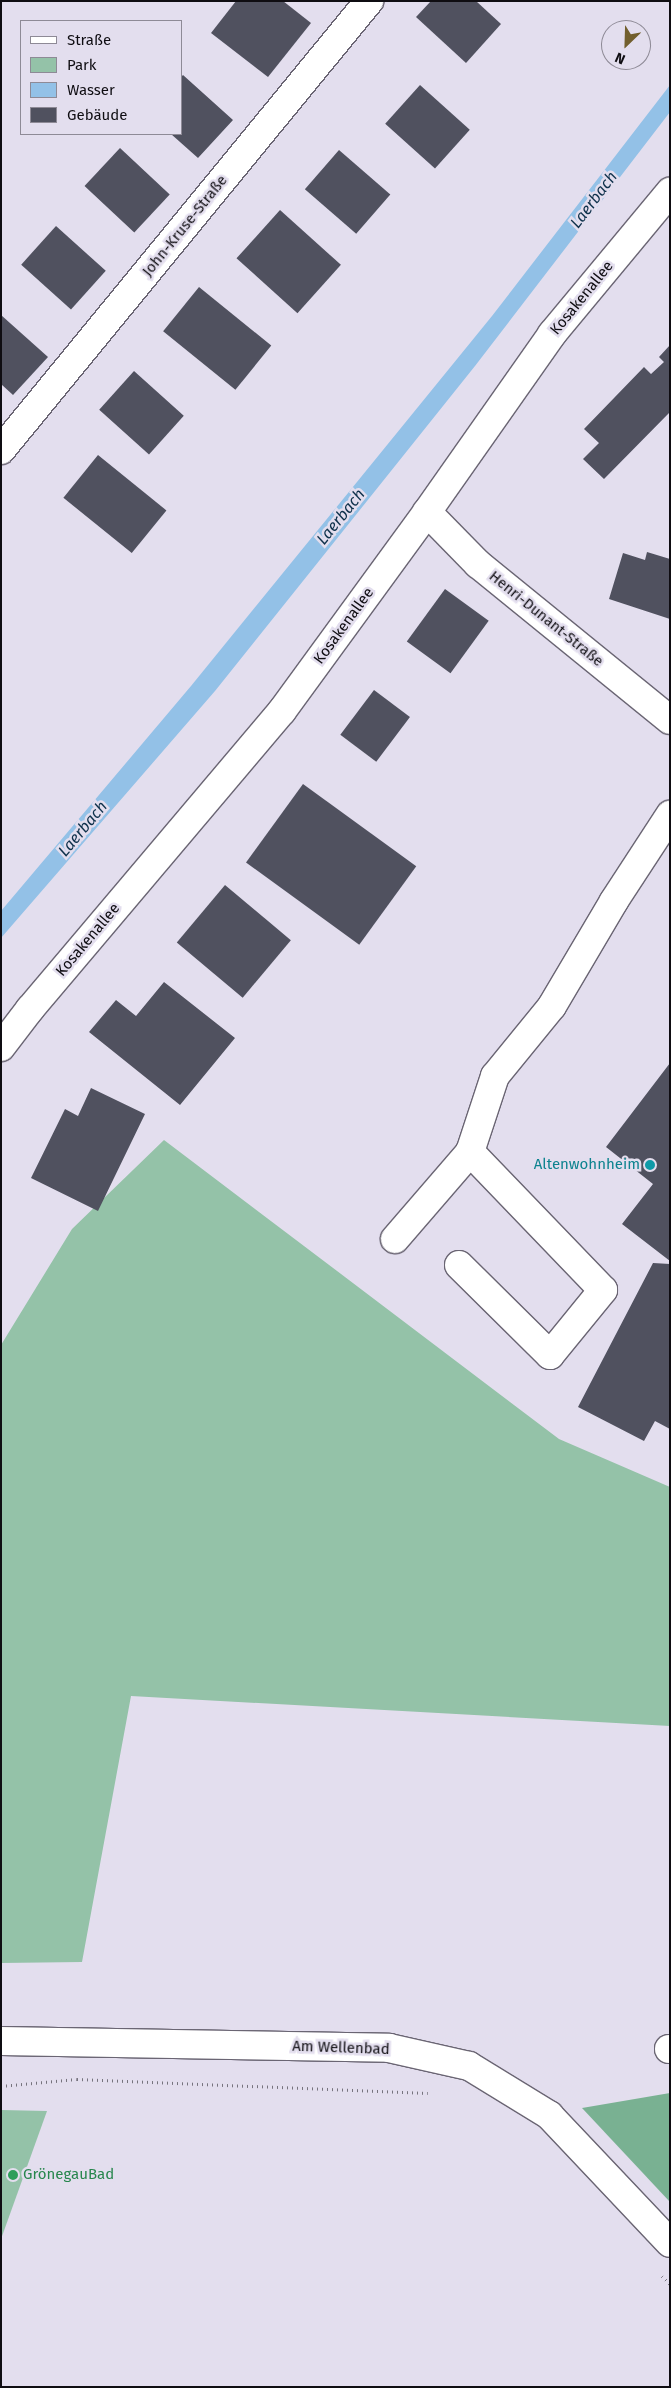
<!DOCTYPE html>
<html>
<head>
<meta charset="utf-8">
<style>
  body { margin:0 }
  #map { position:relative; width:671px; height:2388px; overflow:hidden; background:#e3deee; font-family:"Fira Sans",sans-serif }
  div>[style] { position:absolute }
  .green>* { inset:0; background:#94c2a8 }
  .forest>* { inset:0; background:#79b192 }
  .water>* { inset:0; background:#93c1e7 }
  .building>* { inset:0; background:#50515f; transform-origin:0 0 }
  .path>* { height:3px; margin-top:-1.5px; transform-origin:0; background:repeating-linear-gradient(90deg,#76737d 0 1px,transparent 0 5px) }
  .roads { filter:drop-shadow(1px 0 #6a6573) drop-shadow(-1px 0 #6a6573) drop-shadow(0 1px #6a6573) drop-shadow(0 -1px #6a6573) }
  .minor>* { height:28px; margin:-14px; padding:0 14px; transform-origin:14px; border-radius:14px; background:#fff }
  .dots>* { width:14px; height:14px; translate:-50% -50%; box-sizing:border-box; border:2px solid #e3deee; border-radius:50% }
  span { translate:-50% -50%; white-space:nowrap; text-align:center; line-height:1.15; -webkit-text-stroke:5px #e3deee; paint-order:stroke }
  .street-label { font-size:15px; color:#0f0d12 }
  .culture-label { font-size:15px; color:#0d838f }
  .right { translate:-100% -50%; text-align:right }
  .leisure-label { font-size:15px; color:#27864d }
  .left { translate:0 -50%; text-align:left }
  .water-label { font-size:16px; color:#0e314b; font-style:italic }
  .frame { position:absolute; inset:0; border:2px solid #0f0d12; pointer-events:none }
  .legend { position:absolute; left:20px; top:20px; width:162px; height:115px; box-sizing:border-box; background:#e3deee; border:1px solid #8e8a96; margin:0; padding:6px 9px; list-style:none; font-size:15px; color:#0f0d12 }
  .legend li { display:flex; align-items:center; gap:10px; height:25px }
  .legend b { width:25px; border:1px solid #8e8a96 }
  .north { position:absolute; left:601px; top:20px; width:50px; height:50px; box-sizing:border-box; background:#e3deee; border:1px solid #8e8a96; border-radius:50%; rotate:204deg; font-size:14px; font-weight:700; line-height:20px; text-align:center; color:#0f0d12 }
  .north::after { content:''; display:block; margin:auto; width:18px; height:22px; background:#725f2e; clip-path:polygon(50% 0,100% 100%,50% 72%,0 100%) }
</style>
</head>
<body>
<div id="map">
  <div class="green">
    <div style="clip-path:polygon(164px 1140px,559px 1439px,670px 1487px,670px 1726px,131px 1696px,82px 1962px,1px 1963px,1px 1345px,72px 1229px)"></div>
    <div style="clip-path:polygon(1px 2110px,47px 2111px,1px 2239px)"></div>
  </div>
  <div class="forest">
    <div style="clip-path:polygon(670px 2093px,670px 2202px,582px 2108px)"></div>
  </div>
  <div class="water">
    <div style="clip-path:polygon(670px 85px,670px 112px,475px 366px,215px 691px,1px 938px,1px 911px,191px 686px,492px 316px)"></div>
  </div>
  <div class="building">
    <div style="clip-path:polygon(236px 1px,283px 1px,311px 23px,268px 77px,211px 33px)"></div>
    <div style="clip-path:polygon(431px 1px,476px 1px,501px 24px,466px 63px,416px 17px)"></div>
    <div style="clip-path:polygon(183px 75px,233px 120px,198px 158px,171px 134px,181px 134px,181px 77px)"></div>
    <div style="left:420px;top:85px;width:67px;height:52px;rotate:42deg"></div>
    <div style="left:120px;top:148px;width:68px;height:52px;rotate:43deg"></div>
    <div style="left:339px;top:150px;width:68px;height:52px;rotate:41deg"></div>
    <div style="left:280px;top:210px;width:82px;height:65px;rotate:42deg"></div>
    <div style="left:56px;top:226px;width:67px;height:52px;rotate:42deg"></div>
    <div style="left:199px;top:287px;width:93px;height:57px;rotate:39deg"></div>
    <div style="clip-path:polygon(1px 315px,48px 357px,13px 395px,1px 384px)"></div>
    <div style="clip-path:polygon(670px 345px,670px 412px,604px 479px,583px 459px,599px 443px,584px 429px,644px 367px,651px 374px,664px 362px,659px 357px)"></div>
    <div style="left:134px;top:371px;width:67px;height:52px;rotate:42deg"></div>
    <div style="left:98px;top:455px;width:88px;height:55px;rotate:39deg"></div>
    <div style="clip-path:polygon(647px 552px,670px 559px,670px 619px,609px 599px,623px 553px,645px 560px)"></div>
    <div style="left:445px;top:589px;width:54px;height:65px;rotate:36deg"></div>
    <div style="left:374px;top:690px;width:45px;height:56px;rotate:37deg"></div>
    <div style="left:303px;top:784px;width:140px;height:97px;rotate:36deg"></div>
    <div style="left:225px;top:885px;width:86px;height:75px;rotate:40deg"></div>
    <div style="clip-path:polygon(164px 982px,235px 1038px,180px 1105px,89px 1032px,116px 1000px,136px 1016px)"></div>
    <div style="clip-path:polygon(670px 1063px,670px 1261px,622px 1224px,653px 1184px,606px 1147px)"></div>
    <div style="clip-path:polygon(91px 1088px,145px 1114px,98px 1211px,31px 1178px,65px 1109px,78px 1116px)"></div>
    <div style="clip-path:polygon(653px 1263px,670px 1264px,670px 1429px,655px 1421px,644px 1441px,578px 1407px)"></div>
  </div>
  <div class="path">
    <div style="left:1px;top:2086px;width:76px;rotate:-5.3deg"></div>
    <div style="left:77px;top:2079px;width:351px;rotate:2.3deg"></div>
    <div style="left:662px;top:2276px;width:11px;rotate:45deg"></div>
  </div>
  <div class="roads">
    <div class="minor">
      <div style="left:1px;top:450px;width:581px;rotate:-50.66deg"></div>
      <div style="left:427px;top:512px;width:73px;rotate:45.6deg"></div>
      <div style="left:478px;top:564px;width:247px;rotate:39.1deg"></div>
      <div style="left:1px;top:1047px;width:48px;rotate:-52.7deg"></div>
      <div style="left:30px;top:1009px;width:390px;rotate:-49.8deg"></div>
      <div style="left:282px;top:711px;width:246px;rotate:-53.9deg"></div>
      <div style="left:427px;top:512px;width:218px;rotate:-54.9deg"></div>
      <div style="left:552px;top:334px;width:185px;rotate:-50.3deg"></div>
      <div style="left:395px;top:1239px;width:115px;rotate:-49.2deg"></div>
      <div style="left:459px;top:1265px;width:128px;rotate:44.7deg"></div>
      <div style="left:550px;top:1355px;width:84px;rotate:-50.8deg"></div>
      <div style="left:603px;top:1290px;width:192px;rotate:-133.9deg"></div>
      <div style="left:470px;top:1152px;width:80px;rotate:-71.8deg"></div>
      <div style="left:495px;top:1076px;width:90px;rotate:-50.8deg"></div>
      <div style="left:552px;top:1006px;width:122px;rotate:-59.4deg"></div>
      <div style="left:614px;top:901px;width:103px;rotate:-56.9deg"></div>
      <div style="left:1px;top:2041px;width:388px;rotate:1deg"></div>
      <div style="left:389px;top:2048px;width:82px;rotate:12.7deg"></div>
      <div style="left:469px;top:2066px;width:94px;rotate:31.5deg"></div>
      <div style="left:549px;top:2115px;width:176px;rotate:46.6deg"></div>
      <div style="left:669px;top:2049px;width:1px"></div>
    </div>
  </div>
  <div class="dots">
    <div style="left:650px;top:1165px;background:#0f9aa8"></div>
    <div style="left:13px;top:2175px;background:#2e9e5b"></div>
  </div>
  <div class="street-label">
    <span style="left:185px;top:226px;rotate:-51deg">John-Kruse-Straße</span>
    <span style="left:582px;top:298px;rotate:-51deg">Kosakenallee</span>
    <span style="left:546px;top:619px;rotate:39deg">Henri-Dunant-Straße</span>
    <span style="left:344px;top:626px;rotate:-54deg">Kosakenallee</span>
    <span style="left:88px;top:940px;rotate:-50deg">Kosakenallee</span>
    <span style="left:341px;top:2048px;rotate:2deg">Am Wellenbad</span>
  </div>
  <div class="culture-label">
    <span class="right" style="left:640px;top:1165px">Altenwohnheim</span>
  </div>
  <div class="leisure-label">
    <span class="left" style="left:23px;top:2175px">GrönegauBad</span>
  </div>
  <div class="water-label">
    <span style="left:594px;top:200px;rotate:-53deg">Laerbach</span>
    <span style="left:341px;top:517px;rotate:-51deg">Laerbach</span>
    <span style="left:83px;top:829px;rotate:-50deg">Laerbach</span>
  </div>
  <div class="frame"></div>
  <ul class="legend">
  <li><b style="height:6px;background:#fff"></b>Straße</li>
  <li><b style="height:14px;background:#94c2a8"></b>Park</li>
  <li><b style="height:14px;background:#93c1e7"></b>Wasser</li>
  <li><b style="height:14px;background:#50515f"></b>Gebäude</li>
  </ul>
  <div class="north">N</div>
</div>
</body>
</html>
